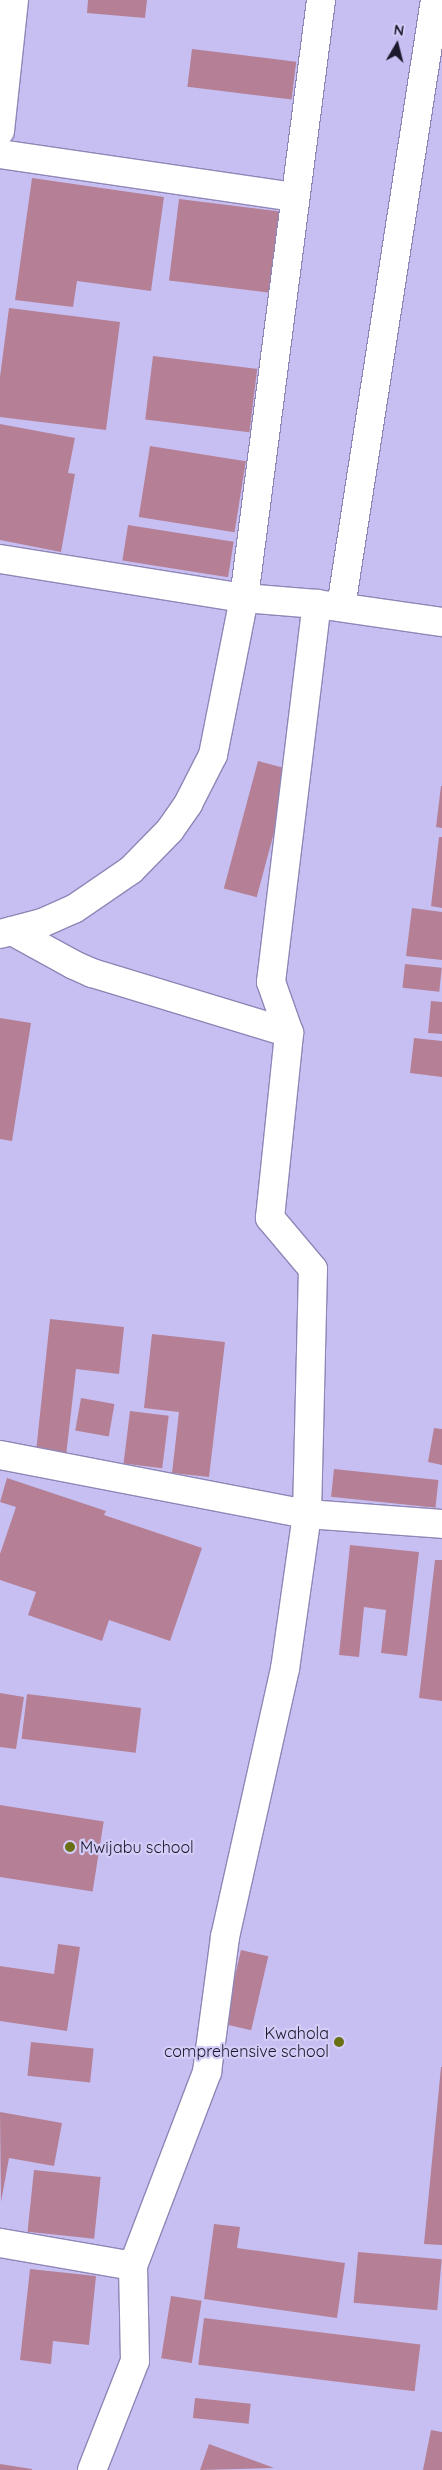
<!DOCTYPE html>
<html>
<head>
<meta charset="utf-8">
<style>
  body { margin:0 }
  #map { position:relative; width:442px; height:2470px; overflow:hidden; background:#c7bff2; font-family:Quicksand,sans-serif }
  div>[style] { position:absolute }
  .building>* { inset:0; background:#b58096; transform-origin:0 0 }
  .roads { filter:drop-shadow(1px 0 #8f86b6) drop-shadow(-1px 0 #8f86b6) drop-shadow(0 1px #8f86b6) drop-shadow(0 -1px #8f86b6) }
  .street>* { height:28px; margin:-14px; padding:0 14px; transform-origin:14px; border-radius:14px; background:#fff }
  .secondary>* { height:28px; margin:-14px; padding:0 14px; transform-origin:14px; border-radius:14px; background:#fff }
  .dots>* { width:14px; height:14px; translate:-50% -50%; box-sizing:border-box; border:2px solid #d4cdf7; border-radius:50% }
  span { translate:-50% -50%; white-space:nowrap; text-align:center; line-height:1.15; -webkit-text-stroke:4.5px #d4cdf7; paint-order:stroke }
  .poi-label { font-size:16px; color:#1c182b }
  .left { translate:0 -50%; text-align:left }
  .right { translate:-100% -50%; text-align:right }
  .north { position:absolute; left:372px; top:20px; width:50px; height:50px; -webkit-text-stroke:4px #d4cdf7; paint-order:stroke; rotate:8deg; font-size:14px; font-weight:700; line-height:20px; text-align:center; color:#1c182b }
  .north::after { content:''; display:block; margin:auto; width:18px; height:22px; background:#1c182b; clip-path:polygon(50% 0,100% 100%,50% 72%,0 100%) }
</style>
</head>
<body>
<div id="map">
  <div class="building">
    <div style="clip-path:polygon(88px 0,147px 0,145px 18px,87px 13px)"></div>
    <div style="left:192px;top:49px;width:105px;height:38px;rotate:7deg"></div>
    <div style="clip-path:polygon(32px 178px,164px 197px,151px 291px,77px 281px,73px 307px,15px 300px)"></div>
    <div style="left:179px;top:199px;width:102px;height:82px;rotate:7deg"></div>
    <div style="clip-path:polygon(9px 308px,120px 322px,106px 430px,0 417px,0 377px)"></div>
    <div style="left:153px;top:356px;width:105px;height:64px;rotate:7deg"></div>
    <div style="clip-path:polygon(0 424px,75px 438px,68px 473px,75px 474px,61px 552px,0 540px)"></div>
    <div style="left:150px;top:446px;width:97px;height:72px;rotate:9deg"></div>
    <div style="left:128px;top:525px;width:107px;height:36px;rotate:9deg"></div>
    <div style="left:258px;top:761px;width:34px;height:132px;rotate:15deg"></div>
    <div style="clip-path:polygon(441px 786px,442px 786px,442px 828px,436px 827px)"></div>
    <div style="clip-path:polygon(439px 837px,442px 837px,442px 908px,431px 906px)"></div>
    <div style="clip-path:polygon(412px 908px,442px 912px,442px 960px,406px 956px)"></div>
    <div style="left:405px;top:964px;width:37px;height:24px;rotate:6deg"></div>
    <div style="clip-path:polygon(431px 1001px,442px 1002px,442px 1034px,428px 1033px)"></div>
    <div style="clip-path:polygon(0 1018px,31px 1023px,12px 1141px,0 1139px)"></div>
    <div style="clip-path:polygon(414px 1038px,442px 1041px,442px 1077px,410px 1073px)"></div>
    <div style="clip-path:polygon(50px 1319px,124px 1327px,119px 1374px,76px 1369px,66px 1456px,36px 1452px)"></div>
    <div style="clip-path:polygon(152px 1334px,225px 1342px,209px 1477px,172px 1473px,179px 1412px,144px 1408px)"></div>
    <div style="left:81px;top:1398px;width:34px;height:33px;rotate:10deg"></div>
    <div style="left:130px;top:1411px;width:39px;height:53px;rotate:7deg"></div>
    <div style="clip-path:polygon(434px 1428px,442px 1429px,442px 1465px,428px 1462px)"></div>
    <div style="left:334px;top:1469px;width:105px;height:28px;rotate:6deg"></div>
    <div style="clip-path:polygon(7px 1478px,106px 1511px,104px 1515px,202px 1548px,170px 1641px,109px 1620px,102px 1641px,28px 1615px,36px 1592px,0 1580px,0 1554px,16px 1507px,0 1502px)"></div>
    <div style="clip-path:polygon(350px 1545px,419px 1552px,407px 1656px,381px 1653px,386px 1610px,364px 1607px,359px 1657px,339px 1655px)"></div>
    <div style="clip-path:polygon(435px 1560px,442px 1560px,442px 1701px,419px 1698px)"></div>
    <div style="clip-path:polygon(0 1693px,24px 1697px,16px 1749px,0 1747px)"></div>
    <div style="left:27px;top:1694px;width:115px;height:45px;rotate:7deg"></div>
    <div style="left:0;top:1805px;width:105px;height:71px;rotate:9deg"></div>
    <div style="clip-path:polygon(58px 1944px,80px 1947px,67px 2031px,0 2021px,0 1966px,54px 1974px)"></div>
    <div style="left:241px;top:1950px;width:28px;height:76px;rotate:13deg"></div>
    <div style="left:31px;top:2042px;width:63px;height:34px;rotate:6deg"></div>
    <div style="clip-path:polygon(441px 2067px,442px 2067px,442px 2245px,424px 2244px)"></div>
    <div style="clip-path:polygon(0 2112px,62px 2123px,54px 2166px,9px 2158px,1px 2202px)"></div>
    <div style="left:34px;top:2170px;width:67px;height:62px;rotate:6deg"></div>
    <div style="clip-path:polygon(214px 2224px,240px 2227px,237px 2248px,345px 2263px,337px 2318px,204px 2299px)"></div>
    <div style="left:358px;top:2252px;width:84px;height:51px;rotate:5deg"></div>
    <div style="clip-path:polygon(30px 2269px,96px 2276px,89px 2345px,53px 2341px,51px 2364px,20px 2360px)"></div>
    <div style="left:171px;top:2296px;width:31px;height:63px;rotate:9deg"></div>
    <div style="left:204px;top:2318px;width:218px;height:47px;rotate:7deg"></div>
    <div style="left:195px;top:2398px;width:56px;height:20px;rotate:6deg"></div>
    <div style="clip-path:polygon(431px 2430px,442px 2432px,442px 2470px,423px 2470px)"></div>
    <div style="clip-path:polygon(209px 2444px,274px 2468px,200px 2470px)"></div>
    <div style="clip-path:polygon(0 2464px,32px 2469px,32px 2470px,0 2470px)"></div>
  </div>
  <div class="roads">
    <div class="street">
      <div style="left:0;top:131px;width:132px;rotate:-83.9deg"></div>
      <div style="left:0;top:154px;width:298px;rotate:8.3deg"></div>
      <div style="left:0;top:559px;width:247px;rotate:9.1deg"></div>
      <div style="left:244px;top:598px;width:73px;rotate:4.7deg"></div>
      <div style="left:317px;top:604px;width:126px;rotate:8.2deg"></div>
      <div style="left:341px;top:607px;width:614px;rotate:-81.2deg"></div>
      <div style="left:12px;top:931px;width:71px;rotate:28.7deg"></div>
      <div style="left:74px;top:965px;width:20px;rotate:24deg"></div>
      <div style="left:92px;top:973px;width:206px;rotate:16.9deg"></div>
      <div style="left:0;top:1455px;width:313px;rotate:10.9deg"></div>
      <div style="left:307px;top:1514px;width:135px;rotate:4.2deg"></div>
      <div style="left:0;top:2243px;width:135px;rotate:9.8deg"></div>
      <div style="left:92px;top:2470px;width:117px;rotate:-68.5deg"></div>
      <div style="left:135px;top:2361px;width:95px;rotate:-91.2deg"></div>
      <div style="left:133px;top:2266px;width:208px;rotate:-69.1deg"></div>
      <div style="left:207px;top:2072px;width:136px;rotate:-82.4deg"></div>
      <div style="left:225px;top:1937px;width:275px;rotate:-77.4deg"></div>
      <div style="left:285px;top:1669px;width:157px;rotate:-81.9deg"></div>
      <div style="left:307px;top:1514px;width:245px;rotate:-88.6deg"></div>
      <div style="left:313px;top:1269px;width:67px;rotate:-130.1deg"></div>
      <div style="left:270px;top:1218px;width:186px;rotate:-84.1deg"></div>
      <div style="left:289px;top:1033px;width:54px;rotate:-109.4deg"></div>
      <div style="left:271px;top:982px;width:381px;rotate:-83.1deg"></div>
    </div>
    <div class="secondary">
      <div style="left:0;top:934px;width:43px;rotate:-14.7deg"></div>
      <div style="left:42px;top:923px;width:35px;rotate:-24deg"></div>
      <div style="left:74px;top:909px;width:69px;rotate:-34.4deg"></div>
      <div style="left:131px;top:870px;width:56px;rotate:-45.7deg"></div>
      <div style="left:170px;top:830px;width:32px;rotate:-55deg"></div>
      <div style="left:188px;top:804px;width:55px;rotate:-63deg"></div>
      <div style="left:213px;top:755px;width:160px;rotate:-78.8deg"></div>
      <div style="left:244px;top:598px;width:603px;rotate:-82.66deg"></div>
    </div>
  </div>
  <div class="dots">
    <div style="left:70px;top:1847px;background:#6b6f14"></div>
    <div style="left:339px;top:2042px;background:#6b6f14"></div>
  </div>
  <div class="poi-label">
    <span class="left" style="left:80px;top:1847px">Mwijabu school</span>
    <span class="right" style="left:329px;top:2042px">Kwahola<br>comprehensive school</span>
  </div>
  <div class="north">N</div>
</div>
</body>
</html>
